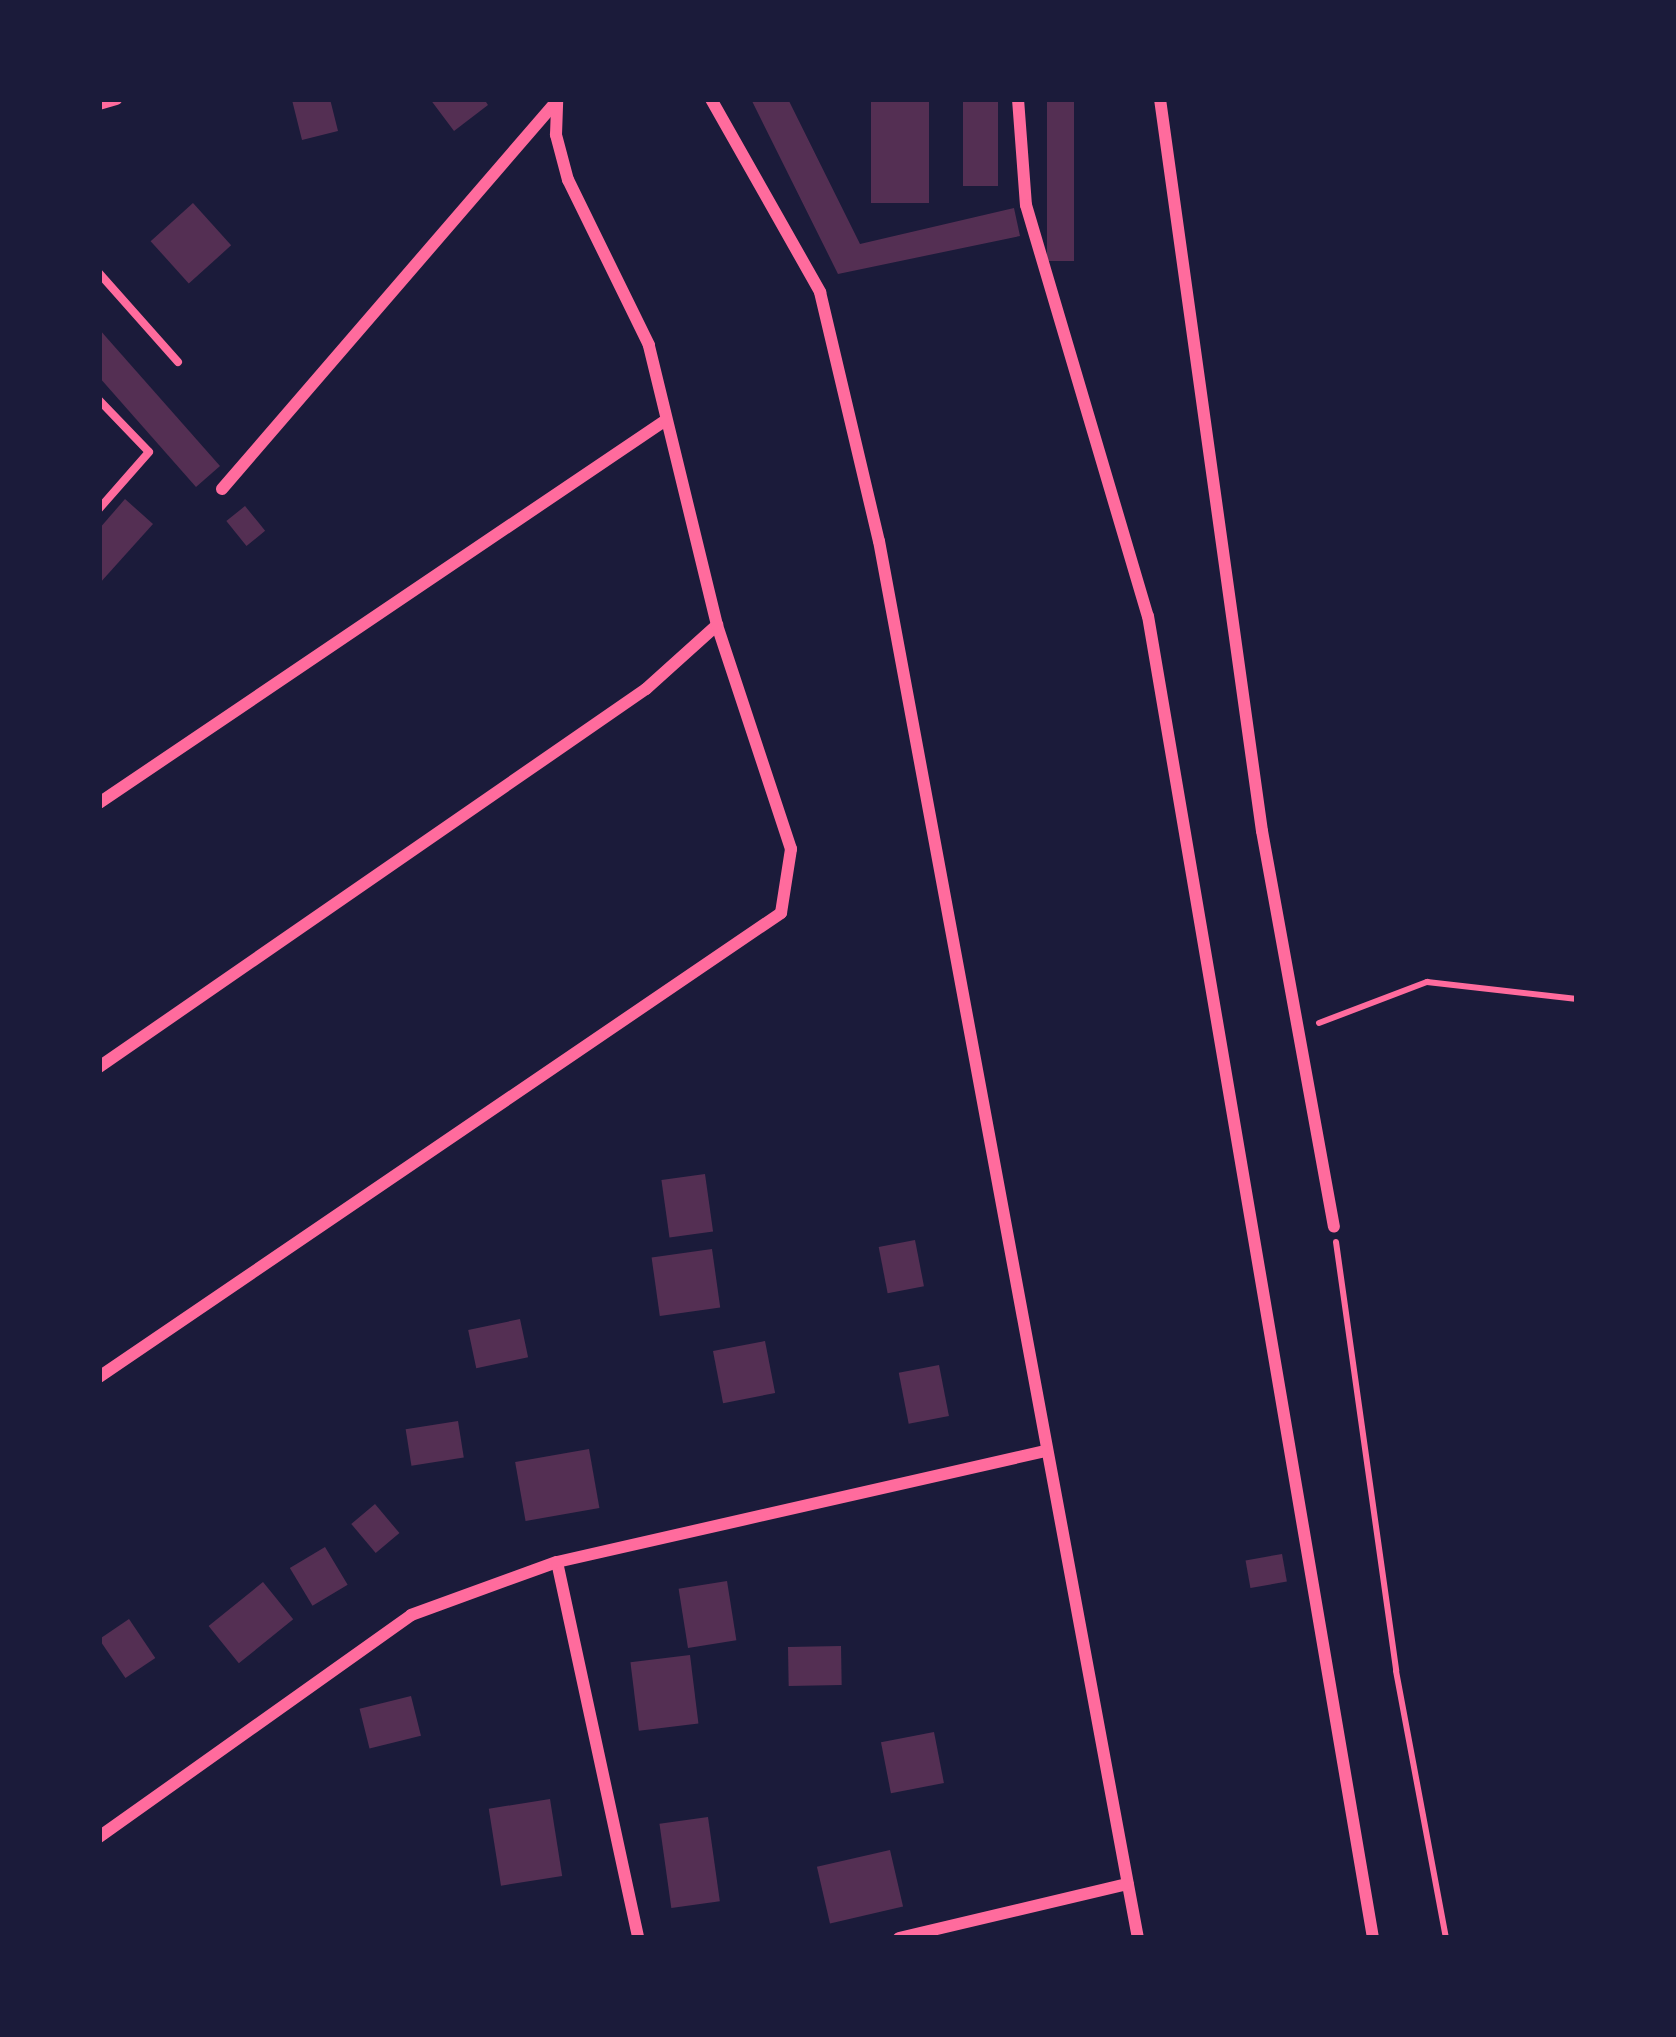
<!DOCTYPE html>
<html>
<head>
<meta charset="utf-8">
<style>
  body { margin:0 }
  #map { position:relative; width:1676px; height:2037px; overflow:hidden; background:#1b1b3a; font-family:"Fira Sans",sans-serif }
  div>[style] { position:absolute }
  .building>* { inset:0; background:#542f53; transform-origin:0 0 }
  .path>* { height:6px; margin:-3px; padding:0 3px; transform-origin:3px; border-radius:3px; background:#ff6b9d }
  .service>* { height:8px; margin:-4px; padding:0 4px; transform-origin:4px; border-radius:4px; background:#ff6b9d }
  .minor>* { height:12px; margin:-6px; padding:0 6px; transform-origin:6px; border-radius:6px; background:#ff6b9d }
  span { translate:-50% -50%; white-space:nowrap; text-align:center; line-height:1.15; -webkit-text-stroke:12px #1b1b3a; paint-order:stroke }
  .frame { position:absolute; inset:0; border:102px solid #1b1b3a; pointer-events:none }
</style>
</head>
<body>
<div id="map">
  <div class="building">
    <div style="clip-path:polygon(330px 99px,338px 131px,302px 140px,292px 100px)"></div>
    <div style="clip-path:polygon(430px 99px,484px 99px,488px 105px,454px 131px)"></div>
    <div style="clip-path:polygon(751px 99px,788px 99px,860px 244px,1014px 208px,1020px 236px,838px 274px)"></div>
    <div style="left:871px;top:99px;width:58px;height:104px"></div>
    <div style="left:963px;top:99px;width:35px;height:87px"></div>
    <div style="left:1047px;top:99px;width:27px;height:162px"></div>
    <div style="left:193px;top:203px;width:57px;height:57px;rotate:48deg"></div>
    <div style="clip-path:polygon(99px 329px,220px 466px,196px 487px,99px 377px)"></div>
    <div style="clip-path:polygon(125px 499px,153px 524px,99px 584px,99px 529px)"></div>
    <div style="left:245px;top:506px;width:32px;height:24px;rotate:51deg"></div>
    <div style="left:705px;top:1174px;width:58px;height:44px;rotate:82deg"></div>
    <div style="left:915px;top:1240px;width:47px;height:37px;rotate:79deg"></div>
    <div style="left:712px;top:1249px;width:59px;height:61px;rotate:82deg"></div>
    <div style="left:520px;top:1319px;width:39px;height:53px;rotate:78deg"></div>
    <div style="left:765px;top:1341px;width:53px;height:53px;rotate:79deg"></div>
    <div style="left:939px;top:1365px;width:52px;height:41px;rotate:79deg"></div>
    <div style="left:458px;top:1421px;width:37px;height:53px;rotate:81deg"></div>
    <div style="left:589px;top:1449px;width:60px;height:75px;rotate:80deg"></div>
    <div style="left:375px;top:1504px;width:38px;height:31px;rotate:50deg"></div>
    <div style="left:325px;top:1547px;width:44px;height:41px;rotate:59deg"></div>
    <div style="left:1282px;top:1554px;width:28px;height:37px;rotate:80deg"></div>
    <div style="left:727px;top:1581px;width:60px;height:49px;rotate:81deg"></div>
    <div style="left:263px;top:1582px;width:48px;height:70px;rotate:51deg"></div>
    <div style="left:129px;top:1619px;width:47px;height:36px;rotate:56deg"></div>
    <div style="left:841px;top:1646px;width:39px;height:53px;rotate:89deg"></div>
    <div style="left:690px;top:1655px;width:69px;height:60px;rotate:83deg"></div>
    <div style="left:411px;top:1696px;width:41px;height:53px;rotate:76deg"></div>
    <div style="left:934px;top:1732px;width:52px;height:54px;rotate:79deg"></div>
    <div style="left:550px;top:1799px;width:78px;height:62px;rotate:81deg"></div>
    <div style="left:708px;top:1817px;width:85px;height:49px;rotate:82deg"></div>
    <div style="left:890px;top:1850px;width:58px;height:75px;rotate:77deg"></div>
  </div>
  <div class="path">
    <div style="left:1319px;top:1023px;width:116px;rotate:-20.8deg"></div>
    <div style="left:1427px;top:982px;width:151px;rotate:6.5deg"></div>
    <div style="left:1336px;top:1242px;width:433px;rotate:82deg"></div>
    <div style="left:1396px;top:1671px;width:272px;rotate:79.4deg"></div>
  </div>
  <div class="service">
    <div style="left:99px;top:273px;width:119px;rotate:48.4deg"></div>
    <div style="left:99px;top:400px;width:72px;rotate:46.1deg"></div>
    <div style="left:149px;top:452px;width:76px;rotate:131.3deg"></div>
  </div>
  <div class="minor">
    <div style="left:711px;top:99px;width:222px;rotate:60.5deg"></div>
    <div style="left:820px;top:292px;width:256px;rotate:76.7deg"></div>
    <div style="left:879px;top:541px;width:1421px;rotate:79.5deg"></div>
    <div style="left:1018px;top:99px;width:106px;rotate:85.7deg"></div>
    <div style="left:1026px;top:205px;width:429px;rotate:73.5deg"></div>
    <div style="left:1148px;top:616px;width:1341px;rotate:80.34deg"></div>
    <div style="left:1160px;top:99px;width:739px;rotate:82.07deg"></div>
    <div style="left:1262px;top:831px;width:402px;rotate:79.7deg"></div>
    <div style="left:99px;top:104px;width:18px;rotate:-16deg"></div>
    <div style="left:222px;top:489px;width:510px;rotate:-49.22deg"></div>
    <div style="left:99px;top:803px;width:684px;rotate:-34.04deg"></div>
    <div style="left:99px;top:1067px;width:665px;rotate:-34.65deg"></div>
    <div style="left:646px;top:689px;width:96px;rotate:-42deg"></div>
    <div style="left:99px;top:1377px;width:825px;rotate:-34.23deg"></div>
    <div style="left:781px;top:913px;width:65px;rotate:-81.1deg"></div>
    <div style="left:791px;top:849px;width:236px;rotate:-108.3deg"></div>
    <div style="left:717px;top:625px;width:288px;rotate:-103.7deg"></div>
    <div style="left:649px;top:345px;width:184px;rotate:-116.1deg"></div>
    <div style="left:568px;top:180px;width:47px;rotate:-104.9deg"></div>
    <div style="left:556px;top:135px;width:36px;rotate:-88deg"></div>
    <div style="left:557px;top:1562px;width:385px;rotate:77.8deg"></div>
    <div style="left:99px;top:1837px;width:383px;rotate:-35.4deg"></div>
    <div style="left:411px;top:1615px;width:155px;rotate:-20deg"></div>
    <div style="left:557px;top:1562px;width:499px;rotate:-12.8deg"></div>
    <div style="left:899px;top:1938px;width:235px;rotate:-13.3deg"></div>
  </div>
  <div class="frame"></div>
</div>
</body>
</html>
